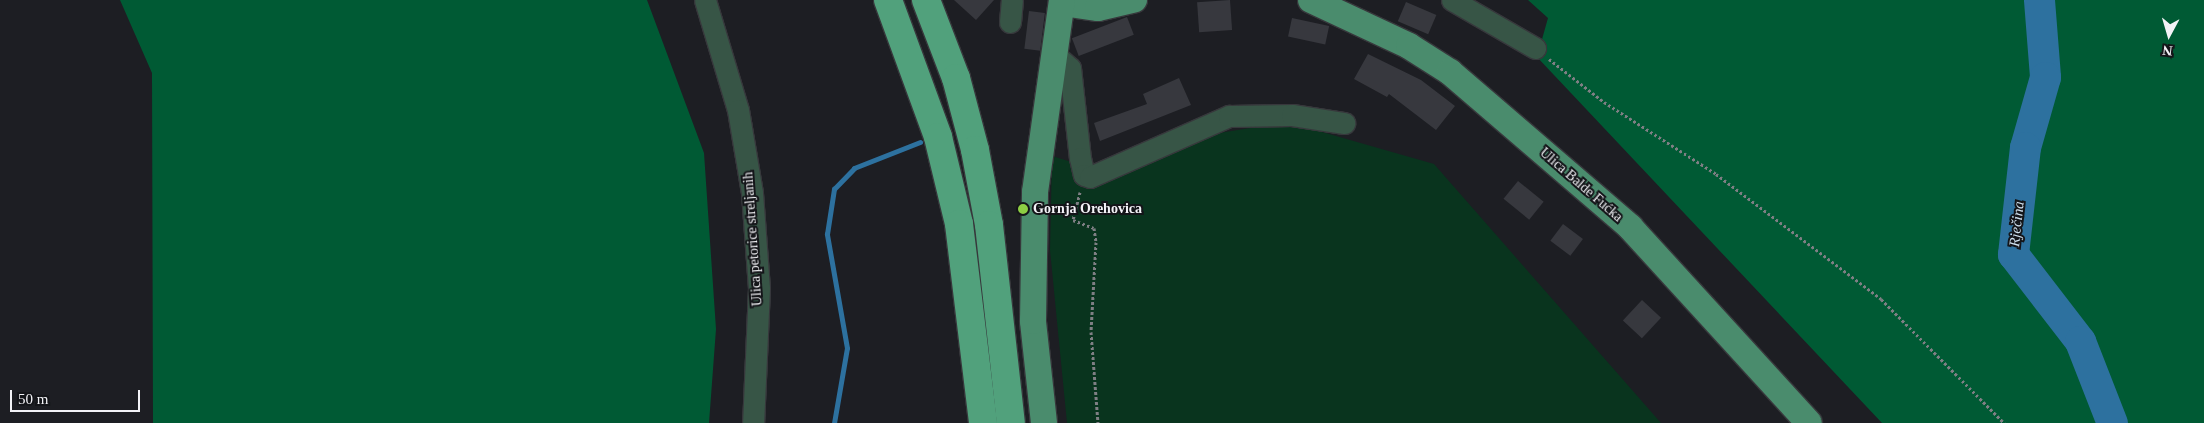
<!DOCTYPE html>
<html>
<head>
<meta charset="utf-8">
<style>
  body { margin:0 }
  #map { position:relative; width:2204px; height:423px; overflow:hidden; background:#1d1e23; font-family:Georgia,serif }
  div>[style] { position:absolute }
  .green>* { inset:0; background:#09341e }
  .forest>* { inset:0; background:#005a34 }
  .stream>* { height:5px; margin:-2.5px; padding:0 2.5px; transform-origin:2.5px; border-radius:2.5px; background:#2d719f }
  .river>* { height:31px; margin:-15.5px; padding:0 15.5px; transform-origin:15.5px; border-radius:15.5px; background:#2d719f }
  .building>* { inset:0; background:#37383e; transform-origin:0 0 }
  .path>* { height:3px; margin-top:-1.5px; transform-origin:0; background:repeating-linear-gradient(90deg,#7f7f84 0 2.5px,transparent 0 5px) }
  .roads { filter:drop-shadow(1px 0 #37383c) drop-shadow(-1px 0 #37383c) drop-shadow(0 1px #37383c) drop-shadow(0 -1px #37383c) }
  .minor>* { height:21px; margin:-10.5px; padding:0 10.5px; transform-origin:10.5px; border-radius:10.5px; background:#375546 }
  .major>* { height:26px; margin:-13px; padding:0 13px; transform-origin:13px; border-radius:13px; background:#4a8c6d }
  .highway>* { height:28px; margin:-14px; padding:0 14px; transform-origin:14px; border-radius:14px; background:#51a17c }
  .dots>* { width:14px; height:14px; translate:-50% -50%; box-sizing:border-box; border:2px solid #141519; border-radius:50% }
  span { translate:-50% -50%; white-space:nowrap; text-align:center; line-height:1.15; -webkit-text-stroke:4px #141519; paint-order:stroke }
  .street-label { font-size:14px; color:#f3f3f7 }
  .poi-label { font-size:14px; color:#f3f3f7; font-weight:700 }
  .left { translate:0 -50%; text-align:left }
  .water-label { font-size:15px; color:#d1e2f0; font-style:italic }
  .north { position:absolute; left:2144px; top:10px; width:50px; height:50px; -webkit-text-stroke:4px #141519; paint-order:stroke; rotate:186deg; font-size:14px; font-weight:700; line-height:20px; text-align:center; color:#f3f3f7 }
  .north::after { content:''; display:block; margin:auto; width:18px; height:22px; background:#f3f3f7; clip-path:polygon(50% 0,100% 100%,50% 72%,0 100%) }
  .scale { position:absolute; left:10px; top:390px; width:130px; height:22px; box-sizing:border-box; border:2px solid #f3f3f7; border-top:0; padding-left:6px; font-size:15px; line-height:18px; white-space:nowrap; color:#f3f3f7; -webkit-text-stroke:4px #141519; paint-order:stroke }
</style>
</head>
<body>
<div id="map">
  <div class="green">
    <div style="clip-path:polygon(1287px 122px,1434px 164px,1661px 423px,1067px 423px,1050px 250px,1052px 156px,1088px 167px,1163px 142px)"></div>
  </div>
  <div class="forest">
    <div style="clip-path:polygon(120px 0,647px 0,704px 153px,716px 329px,709px 423px,153px 423px,152px 73px)"></div>
    <div style="clip-path:polygon(1528px 0,2204px 0,2204px 423px,1882px 423px,1537px 57px,1548px 18px)"></div>
  </div>
  <div class="stream">
    <div style="left:834px;top:423px;width:76px;rotate:-80.2deg"></div>
    <div style="left:847px;top:348px;width:116px;rotate:-100deg"></div>
    <div style="left:827px;top:234px;width:46px;rotate:-81.2deg"></div>
    <div style="left:834px;top:189px;width:29px;rotate:-46deg"></div>
    <div style="left:854px;top:168px;width:71px;rotate:-21.5deg"></div>
  </div>
  <div class="river">
    <div style="left:2039px;top:0;width:77px;rotate:85.5deg"></div>
    <div style="left:2045px;top:77px;width:73px;rotate:105.9deg"></div>
    <div style="left:2025px;top:147px;width:108px;rotate:96.4deg"></div>
    <div style="left:2013px;top:254px;width:110px;rotate:52.4deg"></div>
    <div style="left:2080px;top:341px;width:88px;rotate:68.7deg"></div>
  </div>
  <div class="building">
    <div style="clip-path:polygon(954px 0,994px 0,976px 20px)"></div>
    <div style="left:1230px;top:0;width:30px;height:33px;rotate:86deg"></div>
    <div style="left:1406px;top:2px;width:33px;height:21px;rotate:23deg"></div>
    <div style="left:1029px;top:11px;width:16px;height:38px;rotate:7deg"></div>
    <div style="left:1127px;top:17px;width:19px;height:59px;rotate:69deg"></div>
    <div style="left:1292px;top:18px;width:38px;height:19px;rotate:12deg"></div>
    <div style="clip-path:polygon(1368px 54px,1421px 80px,1455px 106px,1436px 130px,1389px 94px,1387px 97px,1354px 79px)"></div>
    <div style="clip-path:polygon(1179px 78px,1191px 105px,1100px 141px,1094px 123px,1147px 104px,1143px 94px)"></div>
    <div style="left:1518px;top:181px;width:33px;height:23px;rotate:39deg"></div>
    <div style="left:1563px;top:224px;width:25px;height:21px;rotate:37deg"></div>
    <div style="left:1642px;top:300px;width:26px;height:28px;rotate:43deg"></div>
  </div>
  <div class="path">
    <div style="left:1549px;top:59px;width:70px;rotate:38deg"></div>
    <div style="left:1604px;top:102px;width:133px;rotate:32.7deg"></div>
    <div style="left:1716px;top:174px;width:207px;rotate:37.1deg"></div>
    <div style="left:1881px;top:299px;width:175px;rotate:45.2deg"></div>
    <div style="left:1080px;top:192px;width:29px;rotate:104deg"></div>
    <div style="left:1073px;top:220px;width:22px;rotate:21deg"></div>
    <div style="left:1094px;top:228px;width:14px;rotate:82deg"></div>
    <div style="left:1096px;top:242px;width:90px;rotate:93.2deg"></div>
    <div style="left:1091px;top:332px;width:91px;rotate:85.6deg"></div>
  </div>
  <div class="roads">
    <div class="minor">
      <div style="left:705px;top:0;width:115px;rotate:73.3deg"></div>
      <div style="left:738px;top:110px;width:84px;rotate:80.4deg"></div>
      <div style="left:752px;top:193px;width:95px;rotate:85.8deg"></div>
      <div style="left:759px;top:288px;width:135px;rotate:92.5deg"></div>
      <div style="left:1452px;top:0;width:96px;rotate:30deg"></div>
      <div style="left:1010px;top:22px;width:22px;rotate:-85deg"></div>
      <div style="left:1055px;top:55px;width:20px;rotate:41deg"></div>
      <div style="left:1070px;top:68px;width:91px;rotate:83.7deg"></div>
      <div style="left:1080px;top:158px;width:17px;rotate:77deg"></div>
      <div style="left:1084px;top:175px;width:6px;rotate:18deg"></div>
      <div style="left:1090px;top:177px;width:152px;rotate:-23.7deg"></div>
      <div style="left:1229px;top:116px;width:63px;rotate:-0.9deg"></div>
      <div style="left:1292px;top:115px;width:53px;rotate:8.7deg"></div>
    </div>
    <div class="major">
      <div style="left:1311px;top:0;width:108px;rotate:25.1deg"></div>
      <div style="left:1409px;top:46px;width:49px;rotate:32.4deg"></div>
      <div style="left:1450px;top:72px;width:238px;rotate:40.7deg"></div>
      <div style="left:1630px;top:227px;width:265px;rotate:47.6deg"></div>
      <div style="left:1062px;top:3px;width:36px;rotate:8deg"></div>
      <div style="left:1098px;top:8px;width:37px;rotate:-13deg"></div>
      <div style="left:1044px;top:423px;width:103px;rotate:-96.2deg"></div>
      <div style="left:1033px;top:321px;width:129px;rotate:-89.1deg"></div>
      <div style="left:1035px;top:192px;width:194px;rotate:-82deg"></div>
    </div>
    <div class="highway">
      <div style="left:888px;top:0;width:146px;rotate:69.9deg"></div>
      <div style="left:938px;top:137px;width:89px;rotate:76.4deg"></div>
      <div style="left:959px;top:224px;width:200px;rotate:83.1deg"></div>
      <div style="left:926px;top:0;width:84px;rotate:69deg"></div>
      <div style="left:956px;top:78px;width:74px;rotate:75.2deg"></div>
      <div style="left:975px;top:150px;width:76px;rotate:79.4deg"></div>
      <div style="left:989px;top:225px;width:199px;rotate:83.7deg"></div>
    </div>
  </div>
  <div class="dots">
    <div style="left:1023px;top:209px;background:#8dce44"></div>
  </div>
  <div class="street-label">
    <span style="left:1581px;top:185px;rotate:41deg">Ulica Balde Fućka</span>
    <span style="left:753px;top:239px;rotate:-94deg">Ulica petorice streljanih</span>
  </div>
  <div class="poi-label">
    <span class="left" style="left:1033px;top:209px">Gornja Orehovica</span>
  </div>
  <div class="water-label">
    <span style="left:2017px;top:224px;rotate:-84deg">Rječina</span>
  </div>
  <div class="north">N</div>
  <div class="scale">50 m</div>
</div>
</body>
</html>
